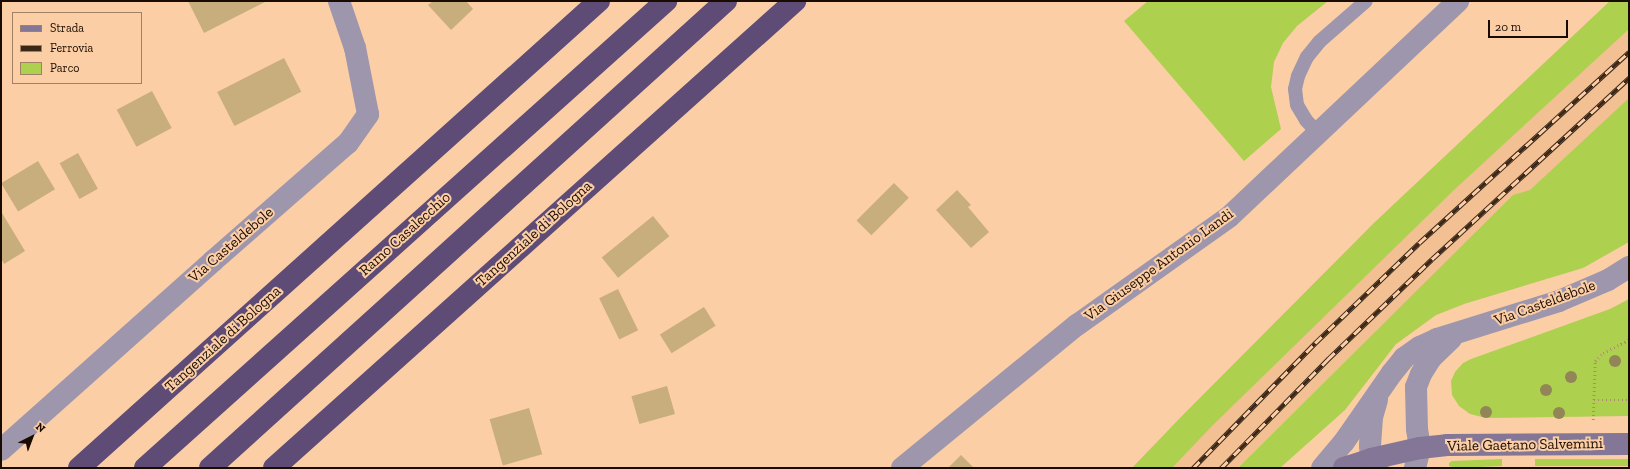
<!DOCTYPE html>
<html>
<head>
<meta charset="utf-8">
<style>
  body { margin:0 }
  #map { position:relative; width:1630px; height:469px; overflow:hidden; background:#fbcea6; font-family:"Zilla Slab",serif }
  div>[style] { position:absolute }
  .built>* { inset:0; background:#f3c093 }
  .green>* { inset:0; background:#add04e; transform-origin:0 0 }
  .building>* { inset:0; background:#c8ae7c; transform-origin:0 0 }
  .path>* { height:2.5px; margin-top:-1.25px; transform-origin:0; background:repeating-linear-gradient(90deg,#af8c6e 0 1px,transparent 0 4px) }
  .service>* { height:14px; margin:-7px; padding:0 7px; transform-origin:7px; border-radius:7px; background:#9e96ac }
  .minor>* { height:22px; margin:-11px; padding:0 11px; transform-origin:11px; border-radius:11px; background:#9e96ac }
  .secondary>* { height:22px; margin:-11px; padding:0 11px; transform-origin:11px; border-radius:11px; background:#837696 }
  .motorway>* { height:22px; margin:-11px; padding:0 11px; transform-origin:11px; border-radius:11px; background:#5e4c77 }
  .rail>* { height:4.5px; margin-top:-2.25px; transform-origin:0; background:repeating-linear-gradient(90deg,#fbcea6 0 9px,#3a2718 0 18px); box-sizing:border-box; border-block:1px solid #3a2718 }
  .trees>* { width:12px; height:12px; margin:-6px; border-radius:50%; background:#928557 }
  span { translate:-50% -50%; white-space:nowrap; text-align:center; line-height:1.15; -webkit-text-stroke:4px #fbcea6; paint-order:stroke }
  .street-label { font-size:15px; color:#1a0b01 }
  .frame { position:absolute; inset:0; border:2px solid #1a0b01; pointer-events:none }
  .legend { position:absolute; left:12px; top:12px; width:130px; height:72px; box-sizing:border-box; background:#fbcea6; border:1px solid #a18064; margin:0; padding:5px 7px; list-style:none; font-size:12px; color:#1a0b01 }
  .legend li { display:flex; align-items:center; gap:8px; height:20px }
  .legend b { width:20px; border:1px solid #a18064 }
  .north { position:absolute; left:12px; top:417px; width:40px; height:40px; -webkit-text-stroke:3px #fbcea6; paint-order:stroke; rotate:42deg; font-size:11px; font-weight:700; line-height:16px; text-align:center; color:#1a0b01 }
  .north::after { content:''; display:block; margin:auto; width:14px; height:18px; background:#1a0b01; clip-path:polygon(50% 0,100% 100%,50% 72%,0 100%) }
  .scale { position:absolute; left:1488px; top:20px; width:80px; height:18px; box-sizing:border-box; border:2px solid #1a0b01; border-top:0; padding-left:5px; font-size:12px; line-height:14px; white-space:nowrap; color:#1a0b01; -webkit-text-stroke:3px #fbcea6; paint-order:stroke }
</style>
</head>
<body>
<div id="map">
  <div class="built">
    <div style="clip-path:polygon(1610px 1px,1629px 1px,1629px 128px,1464px 304px,1436px 315px,1396px 344px,1267px 468px,1132px 468px,1182px 416px,1375px 222px)"></div>
  </div>
  <div class="green">
    <div style="clip-path:polygon(1148px 1px,1328px 1px,1297px 26px,1283px 43px,1274px 62px,1271px 87px,1281px 129px,1244px 161px,1124px 21px)"></div>
    <div style="clip-path:polygon(1610px 1px,1629px 1px,1629px 29px,1454px 190px,1211px 427px,1172px 468px,1132px 468px,1182px 416px,1375px 222px)"></div>
    <div style="clip-path:polygon(1629px 98px,1629px 242px,1583px 268px,1464px 304px,1436px 315px,1396px 344px,1345px 410px,1280px 468px,1238px 468px,1513px 195px,1530px 190px)"></div>
    <div style="clip-path:polygon(1629px 299px,1629px 416px,1486px 418px,1470px 414px,1459px 406px,1452px 395px,1451px 381px,1455px 372px,1463px 363px,1471px 359px,1610px 309px)"></div>
    <div style="clip-path:polygon(1502px 459px,1502px 466px,1455px 468px,1449px 466px,1449px 463px,1452px 461px)"></div>
    <div style="left:1535px;top:459px;width:94px;height:7px"></div>
  </div>
  <div class="building">
    <div style="clip-path:polygon(188px 1px,267px 1px,204px 33px)"></div>
    <div style="clip-path:polygon(433px 1px,466px 1px,473px 9px,451px 30px,428px 5px)"></div>
    <div style="left:284px;top:58px;width:38px;height:75px;rotate:63deg"></div>
    <div style="left:152px;top:91px;width:42px;height:40px;rotate:62deg"></div>
    <div style="left:78px;top:153px;width:41px;height:21px;rotate:61deg"></div>
    <div style="left:38px;top:161px;width:33px;height:43px;rotate:59deg"></div>
    <div style="left:894px;top:183px;width:21px;height:53px;rotate:45deg"></div>
    <div style="clip-path:polygon(957px 190px,971px 205px,968px 207px,989px 232px,971px 248px,936px 210px)"></div>
    <div style="clip-path:polygon(2px 213px,25px 251px,4px 264px,1px 258px)"></div>
    <div style="left:653px;top:216px;width:26px;height:66px;rotate:51deg"></div>
    <div style="left:618px;top:289px;width:46px;height:21px;rotate:64deg"></div>
    <div style="left:704px;top:307px;width:22px;height:52px;rotate:58deg"></div>
    <div style="left:667px;top:386px;width:29px;height:37px;rotate:74deg"></div>
    <div style="left:529px;top:408px;width:48px;height:41px;rotate:74deg"></div>
    <div style="clip-path:polygon(961px 455px,974px 468px,948px 468px)"></div>
  </div>
  <div class="path">
    <div style="left:1594px;top:400px;width:35px"></div>
    <div style="left:1593px;top:420px;width:59px;rotate:-88.1deg"></div>
    <div style="left:1595px;top:361px;width:11px;rotate:-45deg"></div>
    <div style="left:1603px;top:353px;width:29px;rotate:-27deg"></div>
  </div>
  <div class="service">
    <div style="left:1317px;top:132px;width:16px;rotate:-133deg"></div>
    <div style="left:1306px;top:120px;width:17px;rotate:-121deg"></div>
    <div style="left:1297px;top:105px;width:16px;rotate:-97deg"></div>
    <div style="left:1295px;top:89px;width:13px;rotate:-77deg"></div>
    <div style="left:1298px;top:76px;width:21px;rotate:-65deg"></div>
    <div style="left:1307px;top:57px;width:19px;rotate:-51deg"></div>
    <div style="left:1319px;top:42px;width:62px;rotate:-41.1deg"></div>
  </div>
  <div class="minor">
    <div style="left:1377px;top:400px;width:18px;rotate:106deg"></div>
    <div style="left:1372px;top:417px;width:28px;rotate:94deg"></div>
    <div style="left:1370px;top:445px;width:14px;rotate:86deg"></div>
    <div style="left:1371px;top:459px;width:11px;rotate:52deg"></div>
    <div style="left:1px;top:450px;width:284px;rotate:-41.7deg"></div>
    <div style="left:213px;top:261px;width:179px;rotate:-41.2deg"></div>
    <div style="left:348px;top:143px;width:35px;rotate:-55deg"></div>
    <div style="left:368px;top:114px;width:67px;rotate:-101.1deg"></div>
    <div style="left:355px;top:48px;width:50px;rotate:-108.8deg"></div>
    <div style="left:902px;top:468px;width:226px;rotate:-39.3deg"></div>
    <div style="left:1077px;top:325px;width:186px;rotate:-35.4deg"></div>
    <div style="left:1229px;top:217px;width:315px;rotate:-43.3deg"></div>
    <div style="left:1322px;top:468px;width:34px;rotate:-50deg"></div>
    <div style="left:1344px;top:442px;width:84px;rotate:-55.2deg"></div>
    <div style="left:1392px;top:373px;width:19px;rotate:-51deg"></div>
    <div style="left:1404px;top:358px;width:19px;rotate:-35deg"></div>
    <div style="left:1420px;top:347px;width:19px;rotate:-25deg"></div>
    <div style="left:1437px;top:339px;width:128px;rotate:-17.3deg"></div>
    <div style="left:1559px;top:301px;width:53px;rotate:-23.2deg"></div>
    <div style="left:1608px;top:280px;width:25px;rotate:-32deg"></div>
    <div style="left:1415px;top:468px;width:21px;rotate:-76deg"></div>
    <div style="left:1420px;top:448px;width:19px;rotate:-99deg"></div>
    <div style="left:1417px;top:429px;width:42px;rotate:-91.4deg"></div>
    <div style="left:1416px;top:387px;width:14px;rotate:-69deg"></div>
    <div style="left:1421px;top:374px;width:19px;rotate:-58deg"></div>
    <div style="left:1431px;top:358px;width:28px;rotate:-44deg"></div>
  </div>
  <div class="secondary">
    <div style="left:1344px;top:468px;width:28px;rotate:-18deg"></div>
    <div style="left:1371px;top:459px;width:50px;rotate:-12.7deg"></div>
    <div style="left:1420px;top:448px;width:27px;rotate:-6deg"></div>
    <div style="left:1447px;top:445px;width:182px;rotate:-0.3deg"></div>
  </div>
  <div class="motorway">
    <div style="left:79px;top:468px;width:699px;rotate:-41.93deg"></div>
    <div style="left:145px;top:468px;width:700px;rotate:-41.87deg"></div>
    <div style="left:210px;top:468px;width:696px;rotate:-42.15deg"></div>
    <div style="left:274px;top:468px;width:700px;rotate:-41.87deg"></div>
  </div>
  <div class="rail">
    <div style="left:1193px;top:468px;width:175px;rotate:-45.7deg"></div>
    <div style="left:1315px;top:343px;width:144px;rotate:-43.9deg"></div>
    <div style="left:1419px;top:243px;width:284px;rotate:-42.3deg"></div>
    <div style="left:1221px;top:468px;width:153px;rotate:-45.5deg"></div>
    <div style="left:1328px;top:359px;width:144px;rotate:-43.9deg"></div>
    <div style="left:1432px;top:259px;width:268px;rotate:-42.6deg"></div>
  </div>
  <div class="trees">
    <div style="left:1615px;top:361px"></div>
    <div style="left:1571px;top:377px"></div>
    <div style="left:1546px;top:390px"></div>
    <div style="left:1486px;top:412px"></div>
    <div style="left:1559px;top:413px"></div>
  </div>
  <div class="street-label">
    <span style="left:405px;top:234px;rotate:-42deg">Ramo Casalecchio</span>
    <span style="left:534px;top:234px;rotate:-42deg">Tangenziale di Bologna</span>
    <span style="left:231px;top:245px;rotate:-41deg">Via Casteldebole</span>
    <span style="left:1159px;top:265px;rotate:-36deg">Via Giuseppe Antonio Landi</span>
    <span style="left:1545px;top:303px;rotate:-20deg">Via Casteldebole</span>
    <span style="left:223px;top:339px;rotate:-42deg">Tangenziale di Bologna</span>
    <span style="left:1525px;top:445px;rotate:-1deg">Viale Gaetano Salvemini</span>
  </div>
  <div class="frame"></div>
  <ul class="legend">
  <li><b style="height:5px;background:#837696"></b>Strada</li>
  <li><b style="height:5px;background:#3a2718"></b>Ferrovia</li>
  <li><b style="height:11px;background:#add04e"></b>Parco</li>
  </ul>
  <div class="north">N</div>
  <div class="scale">20 m</div>
</div>
</body>
</html>
